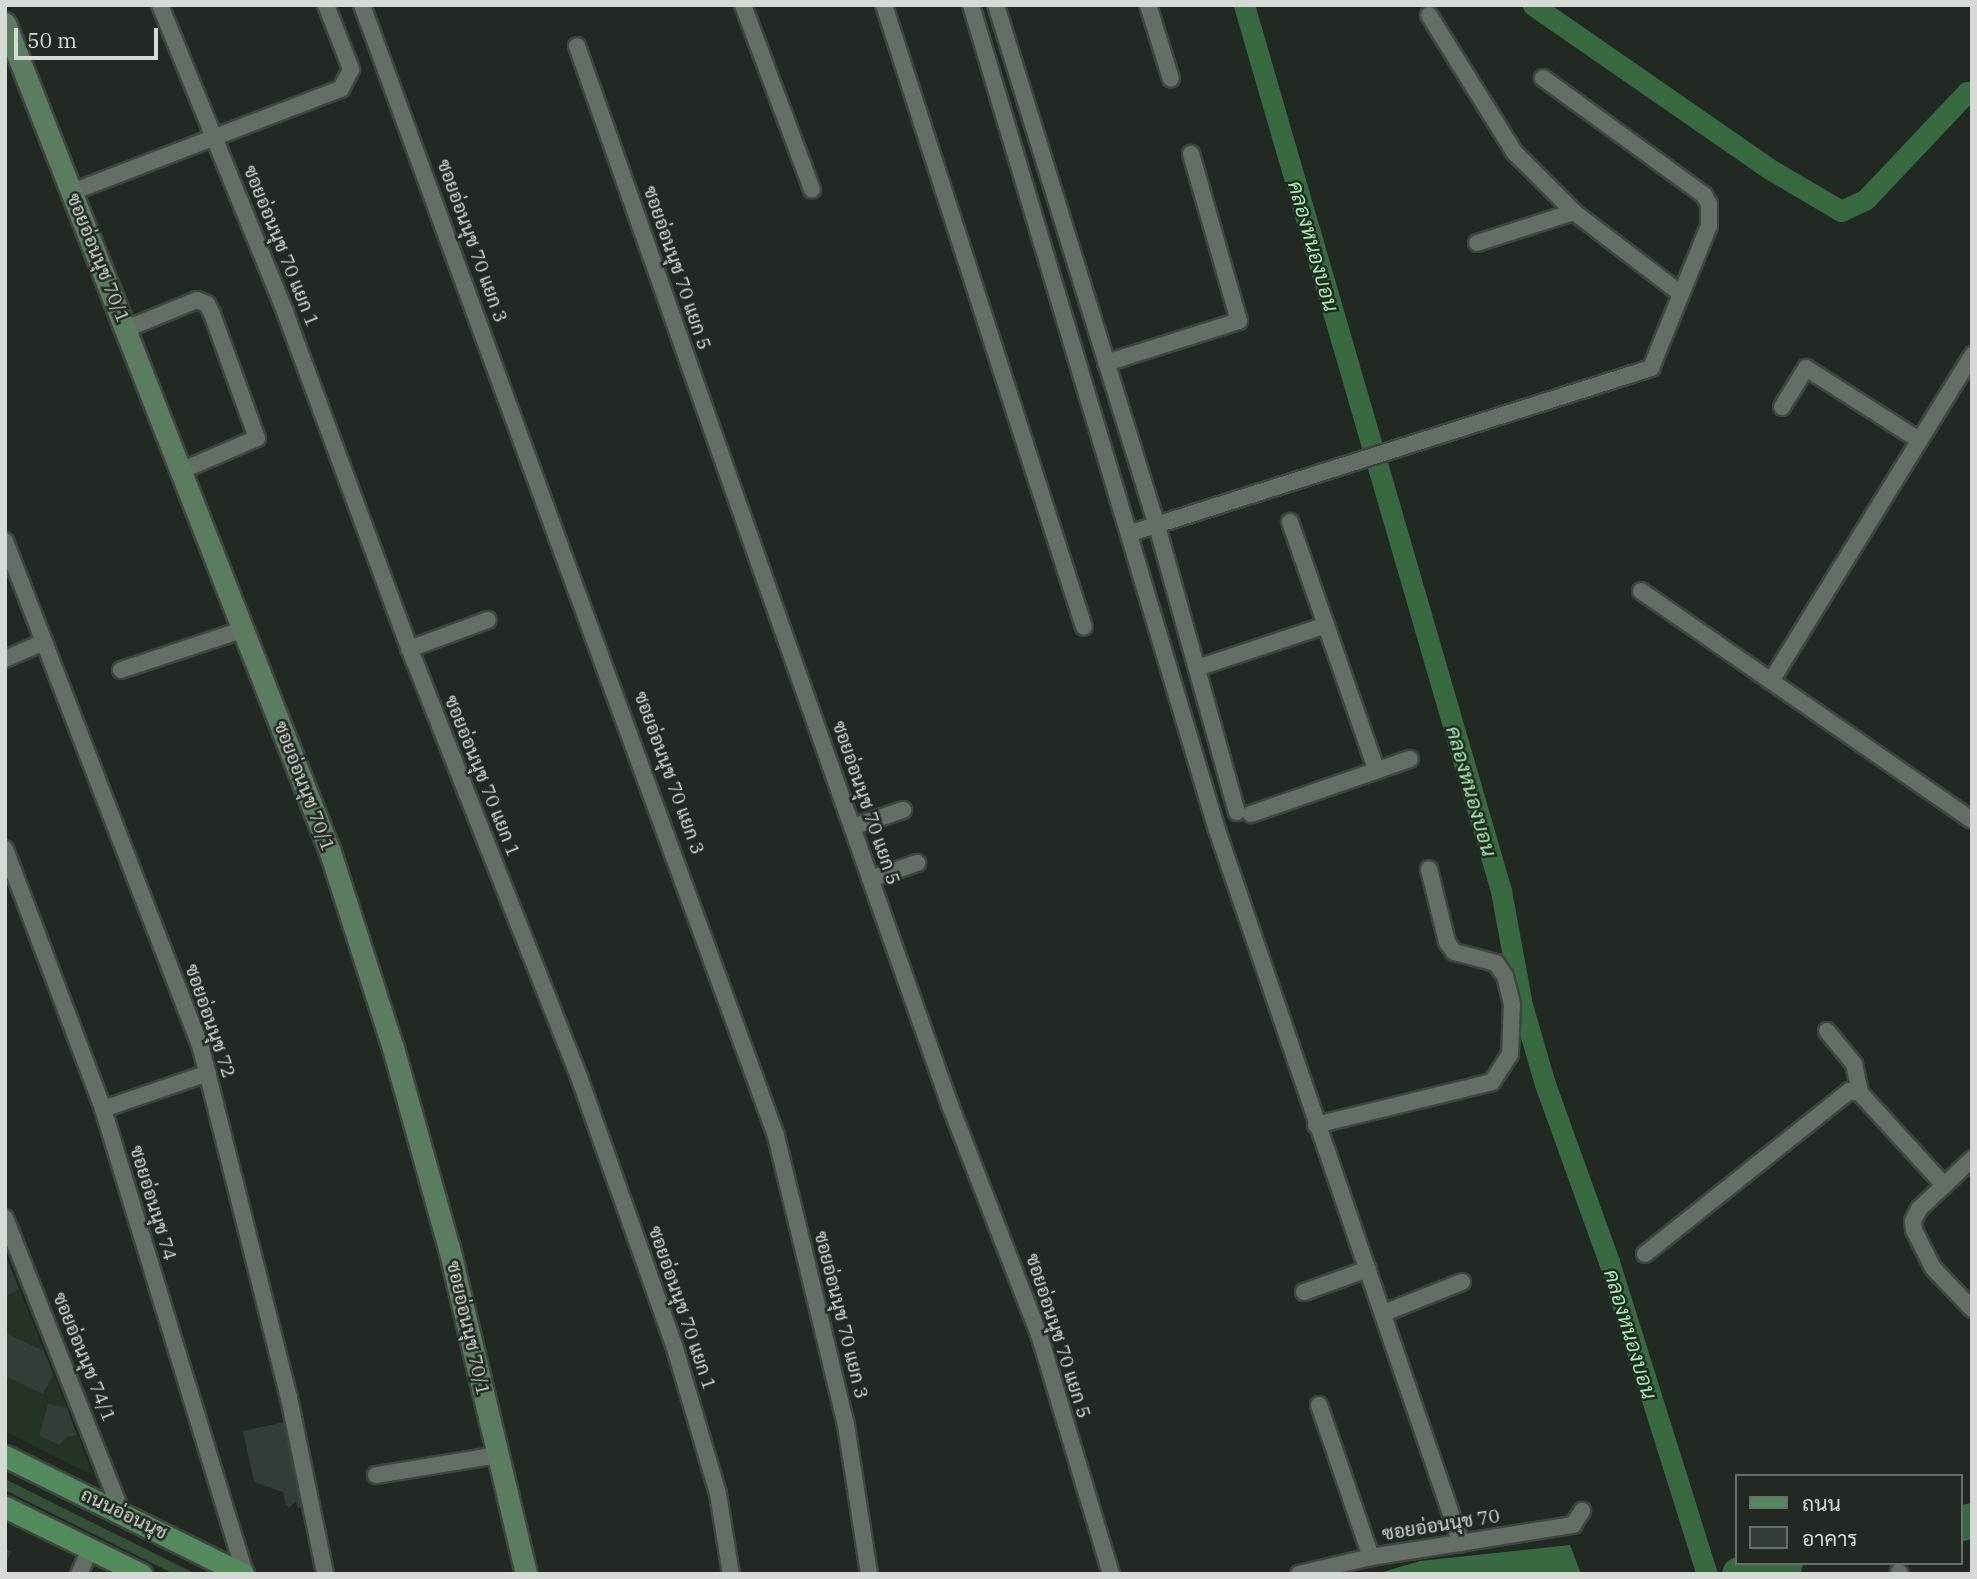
<!DOCTYPE html>
<html>
<head>
<meta charset="utf-8">
<style>
  body { margin:0 }
  #map { position:relative; width:1977px; height:1579px; overflow:hidden; background:#212922; font-family:"IBM Plex Serif",Sarabun,serif }
  div>[style] { position:absolute }
  .built>* { inset:0; background:#253226 }
  .green>* { inset:0; background:#355039 }
  .water>* { inset:0; background:#396941 }
  .canal>* { height:21px; margin:-10.5px; padding:0 10.5px; transform-origin:10.5px; border-radius:10.5px; background:#396941 }
  .river>* { height:35px; margin:-17.5px; padding:0 17.5px; transform-origin:17.5px; border-radius:17.5px; background:#396941 }
  .building>* { inset:0; background:#353e36 }
  .roads { filter:drop-shadow(2px 0 #3f4640) drop-shadow(-2px 0 #3f4640) drop-shadow(0 2px #3f4640) drop-shadow(0 -2px #3f4640) }
  .street>* { height:16px; margin:-8px; padding:0 8px; transform-origin:8px; border-radius:8px; background:#646e65 }
  .secondary>* { height:21px; margin:-10.5px; padding:0 10.5px; transform-origin:10.5px; border-radius:10.5px; background:#5c7c62 }
  .primary>* { height:21px; margin:-10.5px; padding:0 10.5px; transform-origin:10.5px; border-radius:10.5px; background:#538b5e }
  span { translate:-50% -50%; white-space:nowrap; text-align:center; line-height:1.15; -webkit-text-stroke:5px #212922; paint-order:stroke }
  .street-label { font-size:19px; color:#d5dad5 }
  .water-label { font-size:21px; color:#a3edae; font-style:italic }
  .frame { position:absolute; inset:0; border:7px solid #d5dad5; pointer-events:none }
  .legend { position:absolute; left:1735px; top:1474px; width:228px; height:91px; box-sizing:border-box; background:#212922; border:2px solid #69706a; margin:0; padding:9px 12px; list-style:none; font-size:21px; color:#d5dad5 }
  .legend li { display:flex; align-items:center; gap:14px; height:35px }
  .legend b { width:35px; border:2px solid #69706a }
  .scale { position:absolute; left:14px; top:28px; width:144px; height:32px; box-sizing:border-box; border:4px solid #d5dad5; border-top:0; padding-left:9px; font-size:21px; line-height:24px; white-space:nowrap; color:#d5dad5; -webkit-text-stroke:5px #212922; paint-order:stroke }
</style>
</head>
<body>
<div id="map">
  <div class="built">
    <div style="clip-path:polygon(5px 1253px,67px 1409px,93px 1475px,5px 1432px)"></div>
  </div>
  <div class="green">
    <div style="clip-path:polygon(5px 1479px,57px 1505px,196px 1574px,174px 1574px,5px 1490px)"></div>
  </div>
  <div class="water">
    <div style="clip-path:polygon(1570px 1545px,1581px 1574px,1376px 1574px,1420px 1561px)"></div>
  </div>
  <div class="canal">
    <div style="left:1244px;top:5px;width:923px;rotate:73.82deg"></div>
    <div style="left:1501px;top:891px;width:116px;rotate:79.6deg"></div>
    <div style="left:1522px;top:1005px;width:82px;rotate:73.8deg"></div>
    <div style="left:1545px;top:1084px;width:189px;rotate:70.2deg"></div>
    <div style="left:1609px;top:1262px;width:327px;rotate:72.6deg"></div>
    <div style="left:1533px;top:5px;width:286px;rotate:34.7deg"></div>
    <div style="left:1768px;top:168px;width:85px;rotate:30.5deg"></div>
    <div style="left:1841px;top:211px;width:26px;rotate:-25deg"></div>
    <div style="left:1865px;top:200px;width:149px;rotate:-46.6deg"></div>
    <div style="left:1967px;top:92px;width:5px"></div>
  </div>
  <div class="river">
    <div style="left:1961px;top:1523px;width:11px;rotate:-15deg"></div>
    <div style="left:1739px;top:1574px;width:47px;rotate:-13.4deg"></div>
  </div>
  <div class="building">
    <div style="clip-path:polygon(5px 1254px,19px 1289px,5px 1297px)"></div>
    <div style="clip-path:polygon(5px 1333px,44px 1351px,53px 1375px,43px 1394px,5px 1376px)"></div>
    <div style="clip-path:polygon(48px 1404px,67px 1408px,77px 1435px,66px 1437px,60px 1445px,39px 1436px)"></div>
    <div style="clip-path:polygon(285px 1422px,303px 1507px,298px 1508px,296px 1501px,289px 1508px,286px 1505px,283px 1492px,254px 1482px,243px 1431px)"></div>
    <div style="clip-path:polygon(5px 1549px,11px 1552px,5px 1566px)"></div>
  </div>
  <div class="roads">
    <div class="street">
      <div style="left:160px;top:5px;width:331px;rotate:67.8deg"></div>
      <div style="left:285px;top:312px;width:371px;rotate:69.7deg"></div>
      <div style="left:414px;top:660px;width:448px;rotate:68.4deg"></div>
      <div style="left:579px;top:1077px;width:284px;rotate:70.5deg"></div>
      <div style="left:674px;top:1345px;width:155px;rotate:73.5deg"></div>
      <div style="left:718px;top:1494px;width:81px;rotate:80.8deg"></div>
      <div style="left:362px;top:5px;width:1204px;rotate:69.89deg"></div>
      <div style="left:776px;top:1136px;width:297px;rotate:76.4deg"></div>
      <div style="left:846px;top:1425px;width:151px;rotate:81.2deg"></div>
      <div style="left:743px;top:5px;width:197px;rotate:69.5deg"></div>
      <div style="left:884px;top:5px;width:653px;rotate:72.18deg"></div>
      <div style="left:971px;top:5px;width:861px;rotate:73.4deg"></div>
      <div style="left:1217px;top:830px;width:754px;rotate:71.11deg"></div>
      <div style="left:996px;top:5px;width:545px;rotate:72.83deg"></div>
      <div style="left:1157px;top:526px;width:297px;rotate:74.4deg"></div>
      <div style="left:1148px;top:5px;width:77px;rotate:72.7deg"></div>
      <div style="left:1429px;top:15px;width:163px;rotate:58.1deg"></div>
      <div style="left:1515px;top:153px;width:83px;rotate:45deg"></div>
      <div style="left:577px;top:46px;width:1123px;rotate:70.6deg"></div>
      <div style="left:950px;top:1105px;width:246px;rotate:68.8deg"></div>
      <div style="left:1039px;top:1334px;width:251px;rotate:73.3deg"></div>
      <div style="left:72px;top:192px;width:288px;rotate:-21deg"></div>
      <div style="left:341px;top:89px;width:22px;rotate:-63deg"></div>
      <div style="left:351px;top:69px;width:69px;rotate:-111.3deg"></div>
      <div style="left:1477px;top:243px;width:102px;rotate:-17.7deg"></div>
      <div style="left:1574px;top:212px;width:133px;rotate:37.4deg"></div>
      <div style="left:126px;top:329px;width:77px;rotate:-22.2deg"></div>
      <div style="left:197px;top:300px;width:11px;rotate:22deg"></div>
      <div style="left:207px;top:304px;width:11px;rotate:63deg"></div>
      <div style="left:212px;top:314px;width:132px;rotate:70.1deg"></div>
      <div style="left:257px;top:438px;width:81px;rotate:156.6deg"></div>
      <div style="left:1106px;top:363px;width:139px;rotate:-17.5deg"></div>
      <div style="left:1239px;top:321px;width:174px;rotate:-106deg"></div>
      <div style="left:1782px;top:407px;width:46px;rotate:-58.4deg"></div>
      <div style="left:1806px;top:368px;width:134px;rotate:32.5deg"></div>
      <div style="left:1290px;top:522px;width:262px;rotate:70.8deg"></div>
      <div style="left:1131px;top:533px;width:546px;rotate:-17.6deg"></div>
      <div style="left:1651px;top:368px;width:153px;rotate:-67.8deg"></div>
      <div style="left:1709px;top:226px;width:22px;rotate:-90deg"></div>
      <div style="left:1709px;top:204px;width:10px;rotate:-119deg"></div>
      <div style="left:1704px;top:195px;width:199px;rotate:-144deg"></div>
      <div style="left:5px;top:541px;width:544px;rotate:68.86deg"></div>
      <div style="left:201px;top:1048px;width:361px;rotate:75.9deg"></div>
      <div style="left:289px;top:1398px;width:180px;rotate:78.4deg"></div>
      <div style="left:1641px;top:591px;width:402px;rotate:34.7deg"></div>
      <div style="left:409px;top:649px;width:84px;rotate:-20.2deg"></div>
      <div style="left:5px;top:659px;width:43px;rotate:-23.6deg"></div>
      <div style="left:1197px;top:668px;width:136px;rotate:-18.4deg"></div>
      <div style="left:121px;top:670px;width:131px;rotate:-18.3deg"></div>
      <div style="left:1771px;top:681px;width:383px;rotate:-58.3deg"></div>
      <div style="left:1251px;top:814px;width:168px;rotate:-19.1deg"></div>
      <div style="left:852px;top:827px;width:54px;rotate:-18.4deg"></div>
      <div style="left:5px;top:849px;width:278px;rotate:69.3deg"></div>
      <div style="left:103px;top:1109px;width:486px;rotate:73deg"></div>
      <div style="left:870px;top:879px;width:50px;rotate:-18.8deg"></div>
      <div style="left:1827px;top:1031px;width:43px;rotate:50.7deg"></div>
      <div style="left:1854px;top:1064px;width:30px;rotate:78deg"></div>
      <div style="left:103px;top:1109px;width:111px;rotate:-18.9deg"></div>
      <div style="left:1316px;top:1125px;width:181px;rotate:-13.7deg"></div>
      <div style="left:1492px;top:1082px;width:33px;rotate:-57deg"></div>
      <div style="left:1510px;top:1054px;width:50px;rotate:-87.7deg"></div>
      <div style="left:1512px;top:1004px;width:29px;rotate:-104deg"></div>
      <div style="left:1505px;top:976px;width:16px;rotate:-125deg"></div>
      <div style="left:1496px;top:963px;width:43px;rotate:-165.3deg"></div>
      <div style="left:1454px;top:952px;width:12px;rotate:-125deg"></div>
      <div style="left:1447px;top:942px;width:75px;rotate:-103.9deg"></div>
      <div style="left:1972px;top:1159px;width:73px;rotate:136.7deg"></div>
      <div style="left:1919px;top:1209px;width:13px;rotate:117deg"></div>
      <div style="left:1913px;top:1221px;width:9px;rotate:84deg"></div>
      <div style="left:1914px;top:1230px;width:42px;rotate:63.4deg"></div>
      <div style="left:1933px;top:1268px;width:57px;rotate:46.4deg"></div>
      <div style="left:5px;top:1218px;width:317px;rotate:68.4deg"></div>
      <div style="left:1645px;top:1254px;width:261px;rotate:-38.6deg"></div>
      <div style="left:1849px;top:1091px;width:11px;rotate:10deg"></div>
      <div style="left:1860px;top:1093px;width:125px;rotate:47.6deg"></div>
      <div style="left:1304px;top:1292px;width:68px;rotate:-19.8deg"></div>
      <div style="left:1384px;top:1313px;width:84px;rotate:-21.7deg"></div>
      <div style="left:1319px;top:1405px;width:161px;rotate:71.1deg"></div>
      <div style="left:376px;top:1475px;width:124px;rotate:-9.3deg"></div>
      <div style="left:1899px;top:1572px;width:2px;rotate:63deg"></div>
      <div style="left:79px;top:1574px;width:27px;rotate:-66deg"></div>
      <div style="left:1299px;top:1574px;width:74px;rotate:-13.3deg"></div>
      <div style="left:1371px;top:1557px;width:205px;rotate:-9deg"></div>
      <div style="left:1573px;top:1525px;width:17px;rotate:-57deg"></div>
    </div>
    <div class="secondary">
      <div style="left:5px;top:23px;width:890px;rotate:68.59deg"></div>
      <div style="left:330px;top:852px;width:206px;rotate:72.2deg"></div>
      <div style="left:393px;top:1048px;width:208px;rotate:74.4deg"></div>
      <div style="left:449px;top:1248px;width:335px;rotate:76.7deg"></div>
    </div>
    <div class="primary">
      <div style="left:5px;top:1456px;width:266px;rotate:26.4deg"></div>
      <div style="left:5px;top:1507px;width:152px;rotate:26.2deg"></div>
    </div>
  </div>
  <div class="street-label">
    <span style="left:472px;top:241px;rotate:70deg">ซอยอ่อนนุช 70 แยก 3</span>
    <span style="left:281px;top:246px;rotate:68deg">ซอยอ่อนนุช 70 แยก 1</span>
    <span style="left:98px;top:258px;rotate:68deg">ซอยอ่อนนุช 70/1</span>
    <span style="left:677px;top:268px;rotate:71deg">ซอยอ่อนนุช 70 แยก 5</span>
    <span style="left:669px;top:773px;rotate:70deg">ซอยอ่อนนุช 70 แยก 3</span>
    <span style="left:482px;top:776px;rotate:68deg">ซอยอ่อนนุช 70 แยก 1</span>
    <span style="left:304px;top:786px;rotate:69deg">ซอยอ่อนนุช 70/1</span>
    <span style="left:866px;top:803px;rotate:71deg">ซอยอ่อนนุช 70 แยก 5</span>
    <span style="left:210px;top:1021px;rotate:71deg">ซอยอ่อนนุช 72</span>
    <span style="left:153px;top:1203px;rotate:73deg">ซอยอ่อนนุช 74</span>
    <span style="left:682px;top:1308px;rotate:71deg">ซอยอ่อนนุช 70 แยก 1</span>
    <span style="left:841px;top:1315px;rotate:76deg">ซอยอ่อนนุช 70 แยก 3</span>
    <span style="left:468px;top:1328px;rotate:77deg">ซอยอ่อนนุช 70/1</span>
    <span style="left:1058px;top:1336px;rotate:72deg">ซอยอ่อนนุช 70 แยก 5</span>
    <span style="left:84px;top:1357px;rotate:68deg">ซอยอ่อนนุช 74/1</span>
    <span style="left:124px;top:1514px;rotate:26deg">ถนนอ่อนนุช</span>
    <span style="left:1441px;top:1525px;rotate:-9deg">ซอยอ่อนนุช 70</span>
  </div>
  <div class="water-label">
    <span style="left:1314px;top:246px;rotate:74deg">คลองหนองบอน</span>
    <span style="left:1472px;top:791px;rotate:74deg">คลองหนองบอน</span>
    <span style="left:1631px;top:1334px;rotate:73deg">คลองหนองบอน</span>
  </div>
  <div class="frame"></div>
  <ul class="legend">
  <li><b style="height:9px;background:#538b5e"></b>ถนน</li>
  <li><b style="height:19px;background:#353e36"></b>อาคาร</li>
  </ul>
  <div class="scale">50 m</div>
</div>
</body>
</html>
